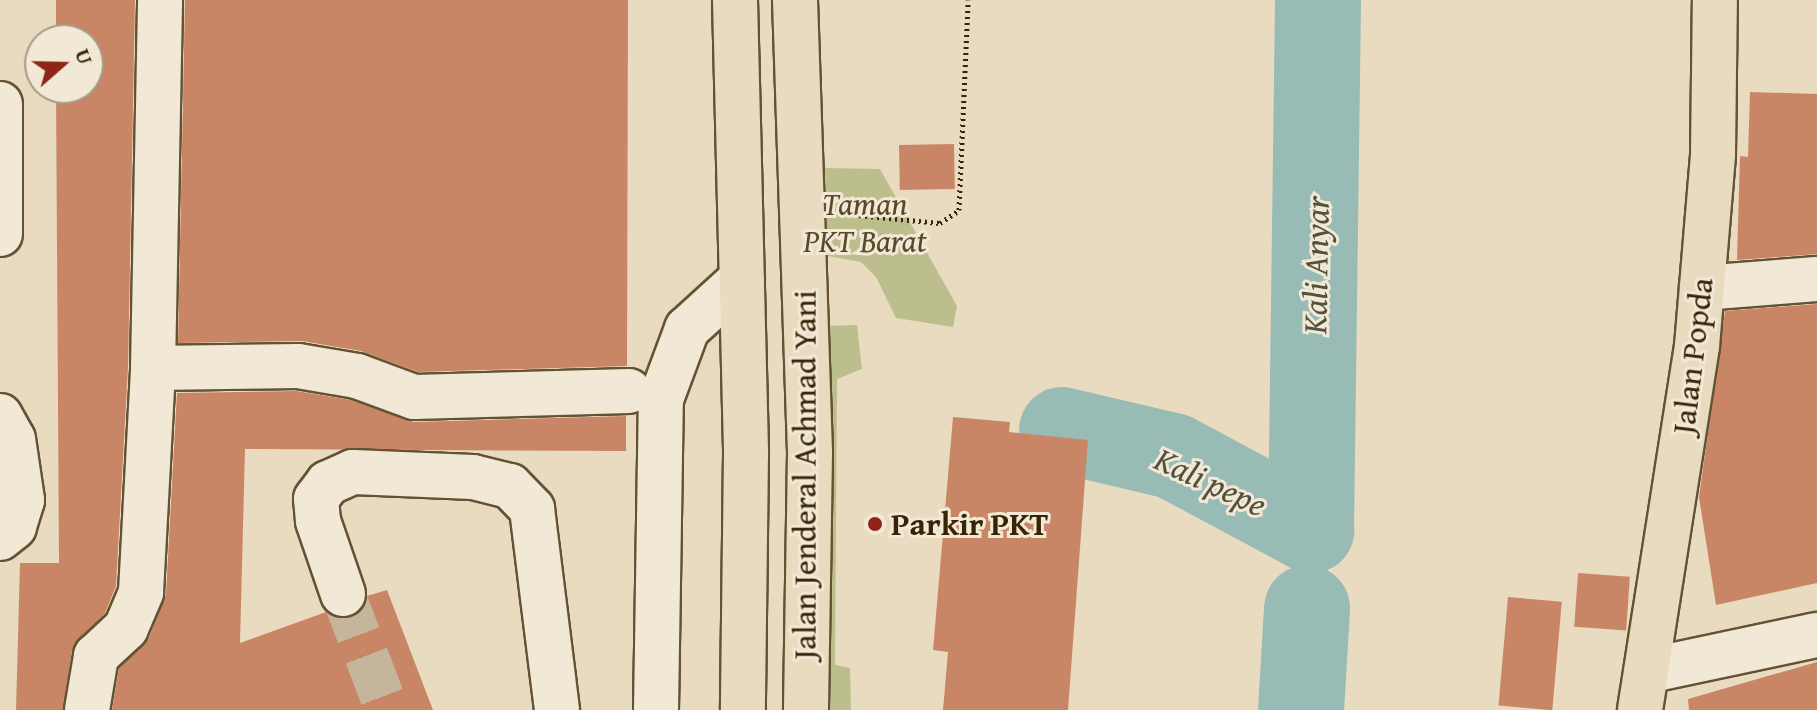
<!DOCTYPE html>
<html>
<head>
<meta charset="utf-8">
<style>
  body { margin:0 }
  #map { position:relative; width:1817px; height:710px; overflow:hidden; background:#e9dbc0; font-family:"Gentium Book Plus",serif }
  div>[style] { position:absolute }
  .green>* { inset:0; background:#bcbe8e }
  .river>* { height:86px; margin:-43px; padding:0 43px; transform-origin:43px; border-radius:43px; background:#98bbb6 }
  .building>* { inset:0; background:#c98666; transform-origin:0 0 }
  .minor-tunnel>* { height:44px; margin-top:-22px; transform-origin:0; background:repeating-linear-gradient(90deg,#c5b69b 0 44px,transparent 0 66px) }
  .path>* { height:5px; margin-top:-2.5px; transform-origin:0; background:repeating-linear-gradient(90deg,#372406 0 2px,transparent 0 6px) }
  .roads { filter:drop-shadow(2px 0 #645234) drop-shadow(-2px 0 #645234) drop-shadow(0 2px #645234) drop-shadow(0 -2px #645234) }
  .minor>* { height:44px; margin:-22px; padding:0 22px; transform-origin:22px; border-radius:22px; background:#f1e8d6 }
  .major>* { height:44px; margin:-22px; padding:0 22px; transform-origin:22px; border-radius:22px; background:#e9dbc0 }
  .dots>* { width:22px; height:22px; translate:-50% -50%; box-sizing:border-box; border:4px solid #f1e8d6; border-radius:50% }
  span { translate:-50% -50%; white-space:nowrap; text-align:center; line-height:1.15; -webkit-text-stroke:6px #f1e8d6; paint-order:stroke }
  .park-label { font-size:32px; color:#584a28; font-style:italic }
  .street-label { font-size:32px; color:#372406 }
  .poi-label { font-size:32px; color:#372406; font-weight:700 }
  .left { translate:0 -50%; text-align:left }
  .water-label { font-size:34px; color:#54513b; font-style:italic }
  .north { position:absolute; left:24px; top:24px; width:80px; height:80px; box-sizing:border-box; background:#f1e8d6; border:2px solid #a79a83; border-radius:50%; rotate:70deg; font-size:22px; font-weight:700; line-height:32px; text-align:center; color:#372406 }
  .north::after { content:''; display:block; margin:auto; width:28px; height:36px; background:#8f2418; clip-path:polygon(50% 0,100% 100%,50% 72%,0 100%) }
</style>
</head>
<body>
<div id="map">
  <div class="green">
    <div style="clip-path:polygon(825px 168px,880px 169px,957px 306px,953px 327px,896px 318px,876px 277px,861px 262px,828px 256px)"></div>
    <div style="clip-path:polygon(857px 325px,862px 369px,837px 379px,835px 665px,850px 668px,851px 710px,825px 710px,826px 326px)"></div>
  </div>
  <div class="river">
    <div style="left:1062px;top:430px;width:114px;rotate:13.2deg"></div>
    <div style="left:1173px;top:456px;width:157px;rotate:28.2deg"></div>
    <div style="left:1311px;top:530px;width:530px;rotate:-89.24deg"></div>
    <div style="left:1301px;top:710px;width:102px;rotate:-86.6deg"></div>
  </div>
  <div class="building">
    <div style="clip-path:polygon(56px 0,135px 0,128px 367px,116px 586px,105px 613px,72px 651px,63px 710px,16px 710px,20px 563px,59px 563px,56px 88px,88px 88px,88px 40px,56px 40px)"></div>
    <div style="clip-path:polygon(185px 0,628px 0,627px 366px,418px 372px,361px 351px,302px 341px,178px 343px)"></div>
    <div style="clip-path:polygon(1750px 92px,1817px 94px,1817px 254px,1737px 260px,1740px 156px,1748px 157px)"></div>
    <div style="left:954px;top:144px;width:45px;height:55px;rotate:89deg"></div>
    <div style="clip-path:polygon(1817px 304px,1817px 583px,1716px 605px,1699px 497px,1725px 311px)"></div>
    <div style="clip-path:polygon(296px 391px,351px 400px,414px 422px,626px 416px,626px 451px,245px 449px,240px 643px,326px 612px,352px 617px,367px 596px,387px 590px,433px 710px,112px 710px,119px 668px,149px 638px,166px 594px,177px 393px)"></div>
    <div style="clip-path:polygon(953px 417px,1010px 422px,1009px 432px,1088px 440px,1068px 710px,943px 710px,948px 652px,933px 650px)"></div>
    <div style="left:1578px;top:573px;width:52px;height:54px;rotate:4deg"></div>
    <div style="left:1508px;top:597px;width:54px;height:109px;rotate:5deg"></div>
    <div style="clip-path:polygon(1817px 662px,1817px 710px,1689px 710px,1688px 699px)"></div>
  </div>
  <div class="minor-tunnel">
    <div style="left:343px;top:594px;width:124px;rotate:69.2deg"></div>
  </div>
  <div class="path">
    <div style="left:847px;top:214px;width:93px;rotate:5.5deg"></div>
    <div style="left:940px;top:223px;width:23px;rotate:-34deg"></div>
    <div style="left:959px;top:210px;width:210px;rotate:-87.5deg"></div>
  </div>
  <div class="roads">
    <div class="minor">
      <div style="left:0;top:104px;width:130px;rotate:90deg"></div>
      <div style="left:1702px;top:288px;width:115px;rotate:-4.5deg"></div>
      <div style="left:153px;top:368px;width:145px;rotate:-0.8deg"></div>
      <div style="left:298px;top:366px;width:60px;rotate:9.6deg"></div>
      <div style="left:357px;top:376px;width:61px;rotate:20.2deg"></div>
      <div style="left:414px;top:397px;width:215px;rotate:-1.6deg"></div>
      <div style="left:0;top:416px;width:26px;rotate:61deg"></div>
      <div style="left:13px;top:439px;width:62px;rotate:81.6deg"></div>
      <div style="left:22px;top:500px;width:28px;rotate:107deg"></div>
      <div style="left:14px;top:527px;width:18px;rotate:142deg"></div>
      <div style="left:343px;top:594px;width:77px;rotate:-108.9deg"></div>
      <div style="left:318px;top:521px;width:22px;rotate:-95deg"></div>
      <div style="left:316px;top:499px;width:20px;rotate:-53deg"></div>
      <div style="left:328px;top:483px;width:27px;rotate:-24deg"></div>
      <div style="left:353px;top:472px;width:120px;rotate:2.4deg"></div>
      <div style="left:473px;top:477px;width:38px;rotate:14deg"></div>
      <div style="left:510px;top:486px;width:32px;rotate:46deg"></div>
      <div style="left:532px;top:509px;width:203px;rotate:82.9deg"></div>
      <div style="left:1647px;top:671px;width:174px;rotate:-12deg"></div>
      <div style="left:87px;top:710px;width:55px;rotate:-80.5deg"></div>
      <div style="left:96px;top:656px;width:41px;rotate:-43deg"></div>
      <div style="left:126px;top:628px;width:39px;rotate:-67deg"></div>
      <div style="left:141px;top:592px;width:224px;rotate:-86.9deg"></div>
      <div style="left:153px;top:368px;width:368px;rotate:-88.9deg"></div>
      <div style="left:656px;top:710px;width:311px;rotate:-89.1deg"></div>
      <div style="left:661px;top:399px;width:75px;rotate:-69.6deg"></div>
      <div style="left:687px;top:329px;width:74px;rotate:-42.3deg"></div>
    </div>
    <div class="major">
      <div style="left:735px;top:0;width:454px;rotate:88.6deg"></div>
      <div style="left:746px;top:454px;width:256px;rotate:90.7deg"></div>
      <div style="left:795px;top:0;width:453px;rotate:88.1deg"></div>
      <div style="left:810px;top:453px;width:257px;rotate:90.9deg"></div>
      <div style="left:1640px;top:710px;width:368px;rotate:-81.1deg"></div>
      <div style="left:1697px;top:346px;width:193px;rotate:-85.2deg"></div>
      <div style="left:1713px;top:154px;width:154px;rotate:-89.3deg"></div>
    </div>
  </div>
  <div class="dots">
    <div style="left:875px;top:524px;background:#8f2418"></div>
  </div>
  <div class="park-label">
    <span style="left:865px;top:223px">Taman<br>PKT Barat</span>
  </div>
  <div class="street-label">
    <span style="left:1693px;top:356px;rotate:-83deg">Jalan Popda</span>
    <span style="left:805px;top:475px;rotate:-90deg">Jalan Jenderal Achmad Yani</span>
  </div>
  <div class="poi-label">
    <span class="left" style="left:891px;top:524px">Parkir PKT</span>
  </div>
  <div class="water-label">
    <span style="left:1315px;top:265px;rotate:-89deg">Kali Anyar</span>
    <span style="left:1211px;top:481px;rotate:25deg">Kali pepe</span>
  </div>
  <div class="north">U</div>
</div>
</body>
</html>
